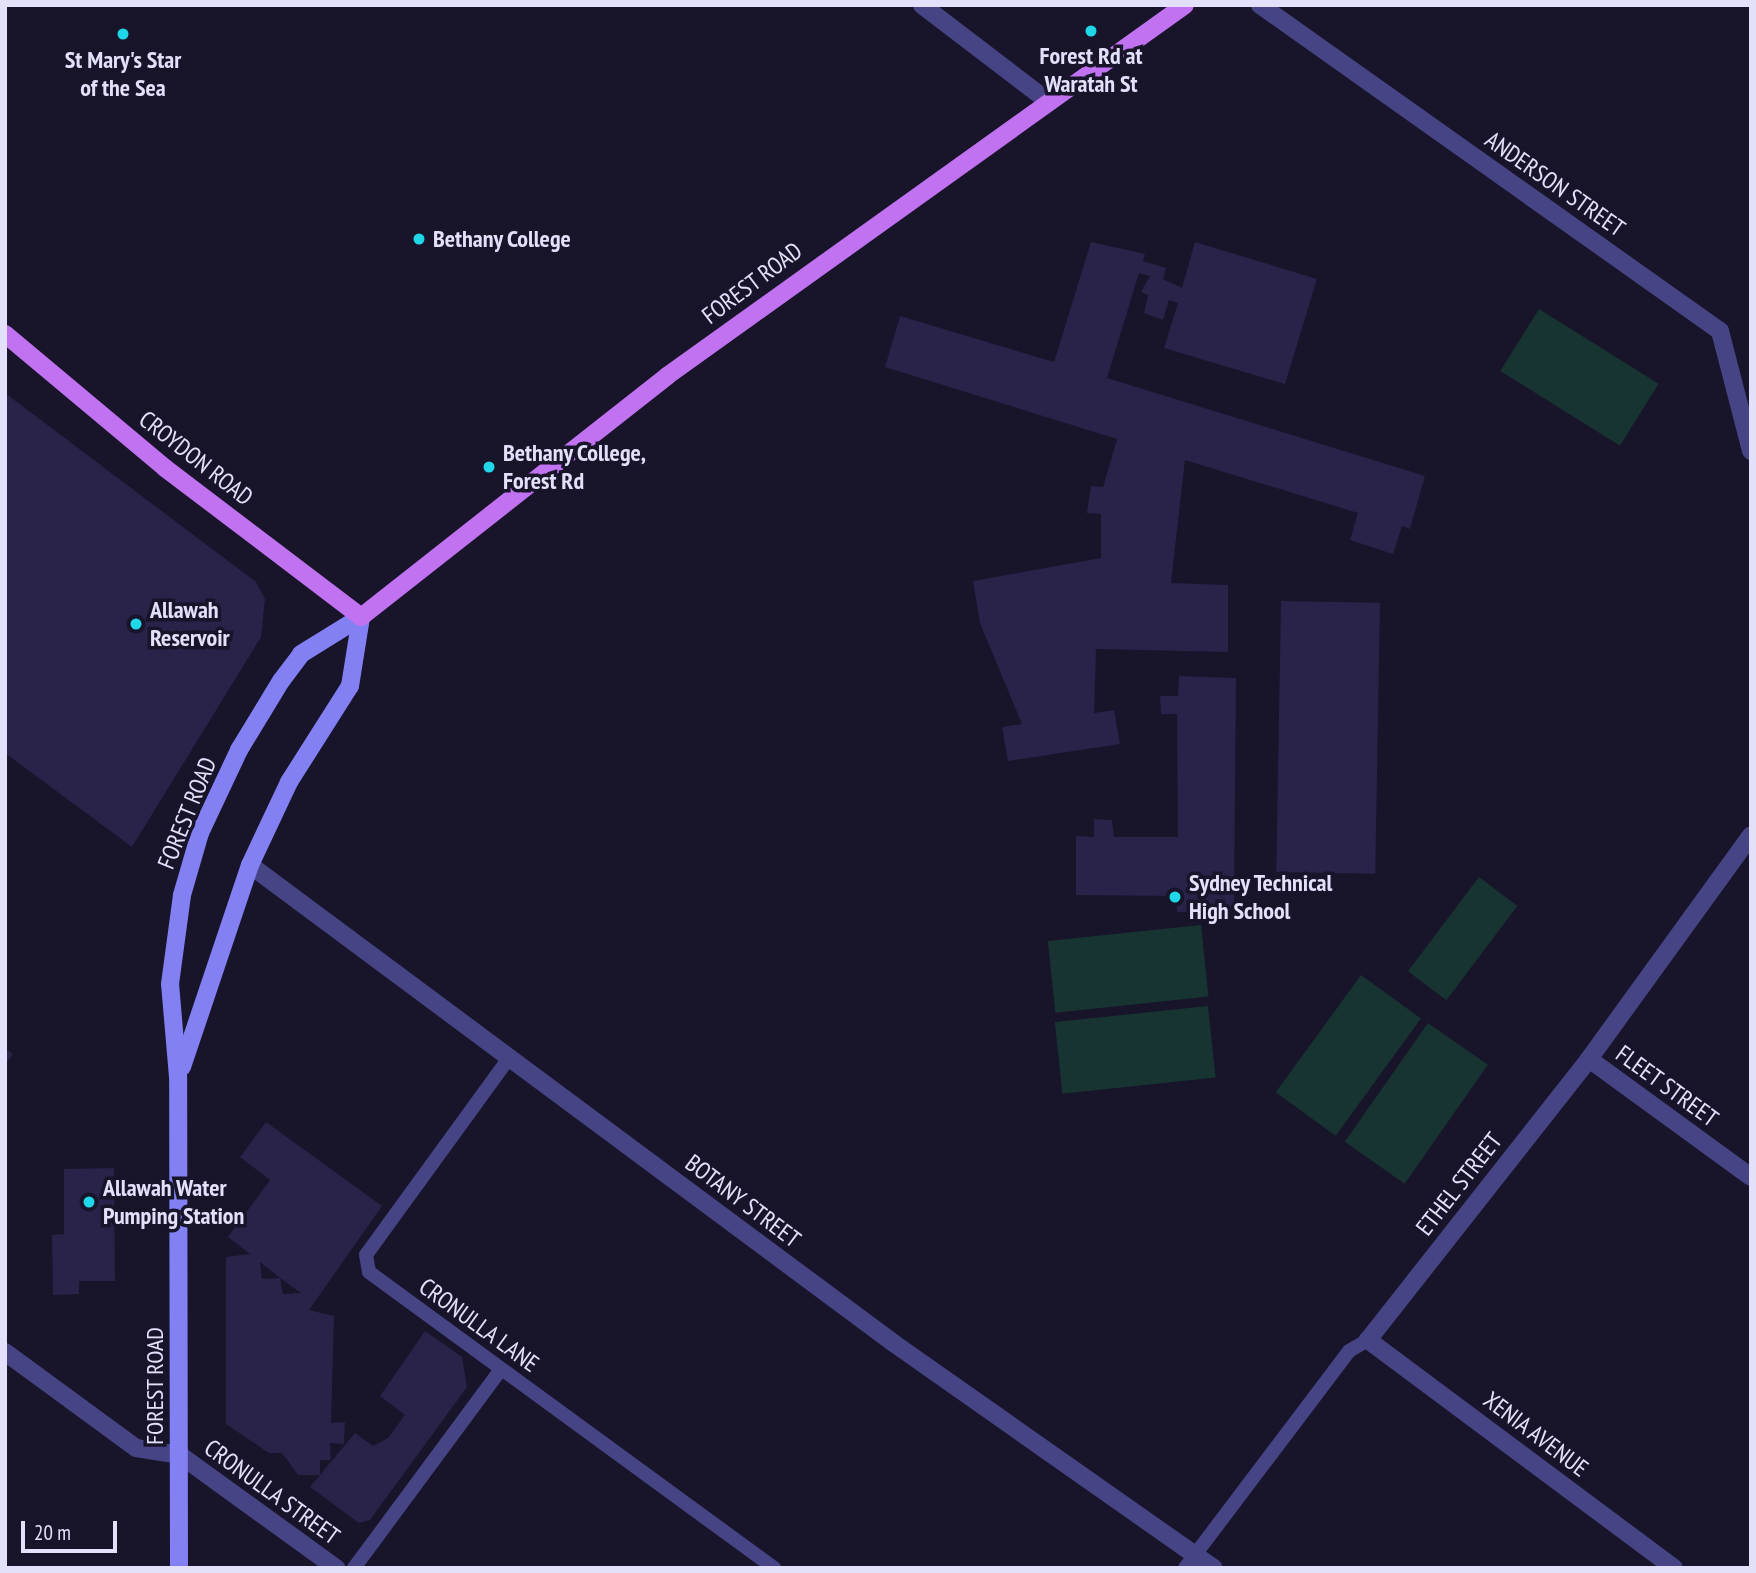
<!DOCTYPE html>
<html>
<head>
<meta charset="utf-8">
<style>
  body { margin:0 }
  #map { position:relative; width:1756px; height:1573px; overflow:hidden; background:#18142a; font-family:"PT Sans Narrow",sans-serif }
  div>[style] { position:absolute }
  .green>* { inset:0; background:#173432; transform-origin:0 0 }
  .building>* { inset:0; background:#292249; transform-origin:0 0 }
  .lane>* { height:14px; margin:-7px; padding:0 7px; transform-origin:7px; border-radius:7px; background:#464484 }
  .street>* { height:18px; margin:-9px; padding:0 9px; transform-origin:9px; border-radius:9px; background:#464484 }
  .secondary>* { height:18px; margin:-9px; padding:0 9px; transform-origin:9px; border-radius:9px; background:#8280f3 }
  .primary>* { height:18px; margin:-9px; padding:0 9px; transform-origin:9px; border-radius:9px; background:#c172f1 }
  .dots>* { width:19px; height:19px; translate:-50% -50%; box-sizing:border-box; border:4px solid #18142a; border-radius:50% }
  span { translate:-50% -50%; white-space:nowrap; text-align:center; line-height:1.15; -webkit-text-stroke:7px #18142a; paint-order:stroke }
  .poi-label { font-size:24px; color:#e3e0fc; font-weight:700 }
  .left { translate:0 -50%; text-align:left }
  .street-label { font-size:24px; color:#e3e0fc }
  .frame { position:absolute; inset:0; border:7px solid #e3e0fc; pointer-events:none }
  .scale { position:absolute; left:21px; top:1521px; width:96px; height:32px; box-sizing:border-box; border:4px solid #e3e0fc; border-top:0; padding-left:9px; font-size:21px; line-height:24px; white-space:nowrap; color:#e3e0fc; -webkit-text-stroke:5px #18142a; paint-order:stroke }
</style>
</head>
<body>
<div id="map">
  <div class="green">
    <div style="left:1539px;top:309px;width:141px;height:73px;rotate:32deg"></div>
    <div style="left:1479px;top:877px;width:48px;height:118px;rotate:37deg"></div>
    <div style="left:1201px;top:925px;width:72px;height:154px;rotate:84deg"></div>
    <div style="left:1361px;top:975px;width:74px;height:145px;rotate:36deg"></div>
    <div style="left:1208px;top:1006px;width:72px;height:154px;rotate:84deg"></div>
    <div style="left:1428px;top:1023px;width:73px;height:145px;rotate:35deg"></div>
  </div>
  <div class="building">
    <div style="clip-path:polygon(1091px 242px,1145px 254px,1143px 261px,1166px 268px,1163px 279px,1182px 288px,1195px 242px,1317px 279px,1285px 384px,1164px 348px,1178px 303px,1169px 300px,1163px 320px,1144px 313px,1148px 295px,1141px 292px,1150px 276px,1139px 273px,1107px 378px,1425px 476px,1410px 529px,1402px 526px,1393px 554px,1350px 540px,1358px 513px,1185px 460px,1171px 583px,1228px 585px,1228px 652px,1096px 649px,1094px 713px,1114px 710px,1120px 744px,1008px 761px,1002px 727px,1022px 724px,980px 623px,973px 581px,1101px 558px,1101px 514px,1087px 513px,1091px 486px,1103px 487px,1117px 439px,885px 367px,900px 316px,1054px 362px)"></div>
    <div style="clip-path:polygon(5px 393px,256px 582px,265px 599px,261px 637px,132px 847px,5px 753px)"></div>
    <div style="left:1281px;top:601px;width:99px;height:271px;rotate:1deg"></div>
    <div style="clip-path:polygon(1179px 676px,1236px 678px,1234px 911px,1177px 912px,1176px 896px,1076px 895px,1076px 836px,1094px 837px,1094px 819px,1112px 820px,1114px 837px,1178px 837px,1177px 714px,1161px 714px,1160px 696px,1178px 696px)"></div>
    <div style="clip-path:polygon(5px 1048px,13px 1054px,5px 1065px)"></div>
    <div style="clip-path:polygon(evenodd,266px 1122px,382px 1206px,309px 1310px,334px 1316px,331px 1423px,345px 1422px,344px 1444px,330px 1443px,331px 1460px,320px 1460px,320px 1475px,355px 1433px,373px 1446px,388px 1438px,405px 1415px,380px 1396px,425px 1331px,462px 1357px,467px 1387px,370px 1520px,359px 1523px,310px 1487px,320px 1475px,298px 1475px,282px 1453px,269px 1453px,226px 1424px,226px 1257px,250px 1254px,228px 1237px,270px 1180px,240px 1157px,266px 1122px,260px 1262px,280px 1278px,301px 1293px,283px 1294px,280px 1278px,262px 1279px,260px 1262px)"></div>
    <div style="clip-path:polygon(114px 1168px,115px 1281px,79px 1281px,79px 1294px,53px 1295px,52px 1235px,64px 1234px,64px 1169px)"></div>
  </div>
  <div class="lane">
    <div style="left:509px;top:1058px;width:243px;rotate:126deg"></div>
    <div style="left:366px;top:1255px;width:17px;rotate:80deg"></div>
    <div style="left:369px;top:1272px;width:502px;rotate:36.16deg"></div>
    <div style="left:354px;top:1568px;width:247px;rotate:-53.5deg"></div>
    <div style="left:1185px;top:1568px;width:272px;rotate:-52.9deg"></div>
    <div style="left:1349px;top:1351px;width:22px;rotate:-30deg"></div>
  </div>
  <div class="street">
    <div style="left:922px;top:5px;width:160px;rotate:37.4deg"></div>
    <div style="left:1260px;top:5px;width:564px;rotate:35.33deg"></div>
    <div style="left:1720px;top:331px;width:124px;rotate:75.5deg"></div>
    <div style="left:250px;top:865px;width:800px;rotate:36.61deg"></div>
    <div style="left:892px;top:1342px;width:393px;rotate:35.1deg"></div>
    <div style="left:1589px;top:1059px;width:200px;rotate:36.1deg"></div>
    <div style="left:5px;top:1352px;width:162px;rotate:36.2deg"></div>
    <div style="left:136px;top:1448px;width:45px;rotate:9deg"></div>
    <div style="left:180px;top:1455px;width:193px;rotate:35.9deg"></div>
    <div style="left:1674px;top:1568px;width:382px;rotate:-143.3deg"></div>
    <div style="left:1368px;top:1340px;width:357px;rotate:-51.8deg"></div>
    <div style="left:1589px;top:1059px;width:276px;rotate:-54.1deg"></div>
  </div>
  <div class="secondary">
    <div style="left:182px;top:1067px;width:213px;rotate:-71.4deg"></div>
    <div style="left:250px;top:865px;width:92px;rotate:-64.8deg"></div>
    <div style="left:289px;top:782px;width:114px;rotate:-57.6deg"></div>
    <div style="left:350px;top:686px;width:70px;rotate:-80.9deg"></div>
    <div style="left:179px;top:1568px;width:491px;rotate:-90.1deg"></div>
    <div style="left:178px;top:1077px;width:93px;rotate:-94.9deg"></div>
    <div style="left:170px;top:984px;width:90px;rotate:-82.3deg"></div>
    <div style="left:182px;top:895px;width:65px;rotate:-73.8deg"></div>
    <div style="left:200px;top:833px;width:92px;rotate:-64.8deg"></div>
    <div style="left:239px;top:750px;width:81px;rotate:-58.7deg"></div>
    <div style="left:281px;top:681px;width:34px;rotate:-53deg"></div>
    <div style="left:301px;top:654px;width:70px;rotate:-31.7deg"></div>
  </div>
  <div class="primary">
    <div style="left:5px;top:334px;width:209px;rotate:39.9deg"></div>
    <div style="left:165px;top:468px;width:246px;rotate:37.2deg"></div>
    <div style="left:361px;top:617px;width:390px;rotate:-38.2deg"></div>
    <div style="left:667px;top:376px;width:637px;rotate:-35.61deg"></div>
  </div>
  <div class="dots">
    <div style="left:1091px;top:31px;background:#1fd7e9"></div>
    <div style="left:123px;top:34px;background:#1fd7e9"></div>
    <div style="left:419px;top:239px;background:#1fd7e9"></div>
    <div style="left:489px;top:467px;background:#1fd7e9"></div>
    <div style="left:136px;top:624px;background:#1fd7e9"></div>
    <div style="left:1175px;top:897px;background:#1fd7e9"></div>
    <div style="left:89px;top:1202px;background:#1fd7e9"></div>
  </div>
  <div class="poi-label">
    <span style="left:1091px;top:70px">Forest Rd at<br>Waratah St</span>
    <span style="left:123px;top:74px">St Mary's Star<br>of the Sea</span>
    <span class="left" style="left:433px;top:239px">Bethany College</span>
    <span class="left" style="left:503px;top:467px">Bethany College,<br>Forest Rd</span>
    <span class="left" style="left:150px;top:624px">Allawah<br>Reservoir</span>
    <span class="left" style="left:1189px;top:897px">Sydney Technical<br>High School</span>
    <span class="left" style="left:103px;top:1202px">Allawah Water<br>Pumping Station</span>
  </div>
  <div class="street-label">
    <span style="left:1555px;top:184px;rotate:35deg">ANDERSON STREET</span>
    <span style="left:752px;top:283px;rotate:-37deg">FOREST ROAD</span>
    <span style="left:196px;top:458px;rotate:38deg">CROYDON ROAD</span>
    <span style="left:187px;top:813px;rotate:-68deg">FOREST ROAD</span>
    <span style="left:1667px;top:1086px;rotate:36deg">FLEET STREET</span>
    <span style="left:1459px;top:1184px;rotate:-52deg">ETHEL STREET</span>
    <span style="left:743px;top:1201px;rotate:37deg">BOTANY STREET</span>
    <span style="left:479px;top:1325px;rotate:36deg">CRONULLA LANE</span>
    <span style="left:155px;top:1386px;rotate:-90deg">FOREST ROAD</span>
    <span style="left:1536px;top:1434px;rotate:37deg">XENIA AVENUE</span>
    <span style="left:272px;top:1492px;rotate:36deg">CRONULLA STREET</span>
  </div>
  <div class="frame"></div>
  <div class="scale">20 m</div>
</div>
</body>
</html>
